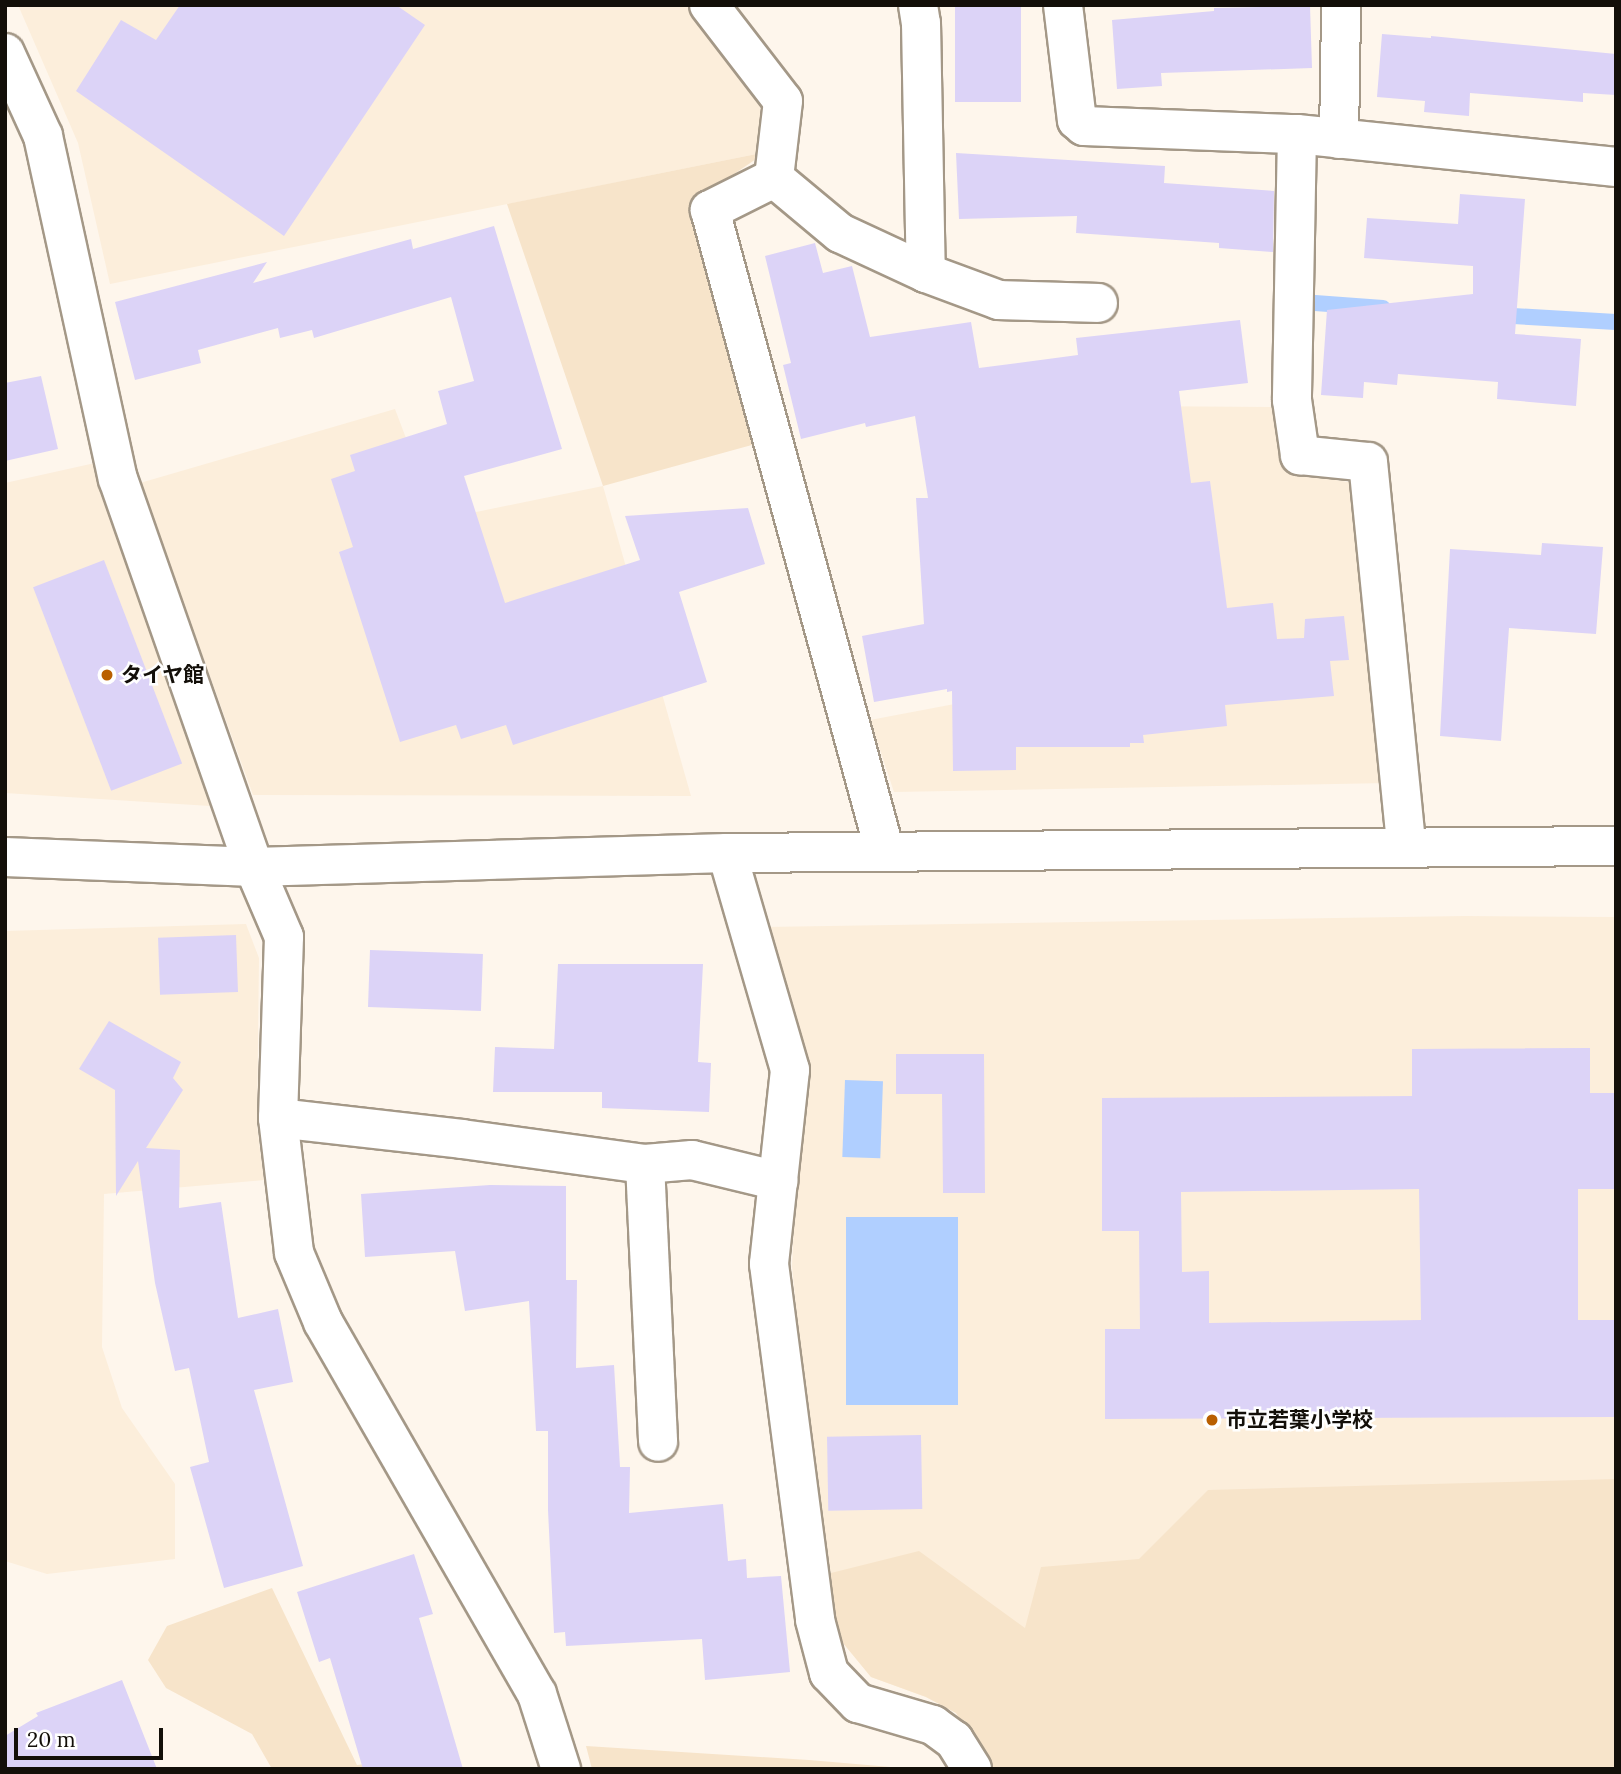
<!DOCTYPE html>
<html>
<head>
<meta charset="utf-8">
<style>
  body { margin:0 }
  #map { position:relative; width:1621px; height:1774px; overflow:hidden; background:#fef6ec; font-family:Lora,"Noto Sans JP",serif }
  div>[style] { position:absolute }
  .built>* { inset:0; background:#fceedb }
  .green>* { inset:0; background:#f7e4ca }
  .water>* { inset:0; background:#b0cfff; transform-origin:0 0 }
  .stream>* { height:16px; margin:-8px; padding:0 8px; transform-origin:8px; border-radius:8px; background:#b0cfff }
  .building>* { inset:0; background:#dcd3f7; transform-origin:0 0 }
  .roads { filter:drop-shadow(2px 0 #a49887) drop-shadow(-2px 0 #a49887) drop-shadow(0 2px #a49887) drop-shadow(0 -2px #a49887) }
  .minor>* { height:38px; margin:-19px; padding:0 19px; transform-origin:19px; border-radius:19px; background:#fff }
  .dots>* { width:19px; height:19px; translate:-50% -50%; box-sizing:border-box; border:4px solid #fff; border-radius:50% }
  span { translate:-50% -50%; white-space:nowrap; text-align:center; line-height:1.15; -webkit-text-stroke:5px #fff; paint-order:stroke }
  .poi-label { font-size:21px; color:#130f09; font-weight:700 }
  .left { translate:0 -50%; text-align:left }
  .frame { position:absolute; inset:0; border:7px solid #130f09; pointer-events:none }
  .scale { position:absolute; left:14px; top:1728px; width:149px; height:32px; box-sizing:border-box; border:4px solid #130f09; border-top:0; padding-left:9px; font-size:21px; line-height:24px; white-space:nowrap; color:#130f09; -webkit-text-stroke:5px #fff; paint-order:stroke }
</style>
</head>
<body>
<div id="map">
  <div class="built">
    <div style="clip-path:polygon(18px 5px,696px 5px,762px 99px,766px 152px,110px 284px,78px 143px)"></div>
    <div style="clip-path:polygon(1127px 406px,1281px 407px,1285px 472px,1360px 484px,1388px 783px,894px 792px,870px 720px,1155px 666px)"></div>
    <div style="clip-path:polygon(395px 409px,437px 520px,603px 486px,691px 796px,253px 795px,140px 483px)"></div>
    <div style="clip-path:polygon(95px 463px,210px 806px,5px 793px,5px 483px)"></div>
    <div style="clip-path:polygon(1465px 916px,1616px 917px,1616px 1769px,992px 1769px,956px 1713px,926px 1697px,871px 1677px,843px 1643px,823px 1575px,792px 1266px,802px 1052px,765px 927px)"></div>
    <div style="clip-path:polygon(246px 924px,259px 958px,257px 1126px,264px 1180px,104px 1194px,102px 1347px,122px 1408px,175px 1484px,175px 1559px,47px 1574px,5px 1561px,5px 931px)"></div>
  </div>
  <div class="green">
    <div style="clip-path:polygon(766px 152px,692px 203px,759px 443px,603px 486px,507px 204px)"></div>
    <div style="clip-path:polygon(1616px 1479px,1616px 1769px,992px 1769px,956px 1713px,926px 1697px,871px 1677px,843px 1643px,823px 1575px,919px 1551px,1025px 1628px,1041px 1567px,1139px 1559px,1208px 1490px)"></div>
    <div style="clip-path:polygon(272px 1588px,357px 1765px,403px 1760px,402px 1769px,272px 1769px,252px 1734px,166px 1688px,148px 1660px,167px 1626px)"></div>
    <div style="clip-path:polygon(586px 1746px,809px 1760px,914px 1769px,592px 1769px)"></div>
  </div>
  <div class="water">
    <div style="left:845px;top:1080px;width:38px;height:77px;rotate:2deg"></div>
    <div style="left:846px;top:1217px;width:112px;height:188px"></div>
  </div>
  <div class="stream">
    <div style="left:1315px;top:303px;width:68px;rotate:4.2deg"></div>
    <div style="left:1496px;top:315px;width:120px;rotate:3.3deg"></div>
  </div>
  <div class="building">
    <div style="clip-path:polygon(180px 5px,396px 5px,425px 25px,284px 236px,76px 91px,121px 20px,156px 40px)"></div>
    <div style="left:955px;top:5px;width:66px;height:97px"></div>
    <div style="clip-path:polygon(1310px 6px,1312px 68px,1161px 73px,1162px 86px,1117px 89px,1112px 20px,1214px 11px,1214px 8px)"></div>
    <div style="clip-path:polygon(1382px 34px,1431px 38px,1431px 36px,1616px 54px,1616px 95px,1583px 93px,1583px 102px,1470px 93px,1469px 116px,1424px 112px,1425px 101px,1377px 97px)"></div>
    <div style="clip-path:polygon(956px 153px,1165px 166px,1164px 183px,1274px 191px,1273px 252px,1219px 248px,1219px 243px,1076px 233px,1077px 216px,959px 219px)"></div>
    <div style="clip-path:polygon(1460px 194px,1525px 199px,1515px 334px,1581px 339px,1576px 406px,1497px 399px,1498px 382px,1398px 374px,1397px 385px,1364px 382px,1363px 398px,1321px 395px,1327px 310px,1473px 294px,1473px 266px,1364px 258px,1367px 218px,1458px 224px)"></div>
    <div style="clip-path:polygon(494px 226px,562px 449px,464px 476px,505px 603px,640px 560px,625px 516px,748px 508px,765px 564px,679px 592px,707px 682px,513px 745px,506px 725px,461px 739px,456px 725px,400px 742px,339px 552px,353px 547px,331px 479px,355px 471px,350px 455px,447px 424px,438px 391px,474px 381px,451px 297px,314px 338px,312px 330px,280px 338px,278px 328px,198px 350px,201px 363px,135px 380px,115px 302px,267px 262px,253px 283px,411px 239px,413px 249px)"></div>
    <div style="clip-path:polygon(815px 243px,823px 273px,852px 266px,870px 337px,971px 322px,979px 368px,1078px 355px,1076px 338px,1240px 320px,1248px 383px,1179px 391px,1191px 483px,1210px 481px,1227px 608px,1273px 603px,1277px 639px,1304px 638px,1305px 619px,1344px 616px,1349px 660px,1330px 661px,1334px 696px,1225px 705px,1227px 726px,1143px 735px,1144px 743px,1130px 743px,1130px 747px,1016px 747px,1016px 770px,953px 771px,952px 691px,947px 692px,947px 689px,874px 702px,862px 636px,924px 624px,916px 498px,928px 498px,915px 416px,866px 427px,865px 423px,801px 439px,783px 365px,791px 363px,765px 256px)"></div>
    <div style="clip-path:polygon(41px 376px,58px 449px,5px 461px,5px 383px)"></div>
    <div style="clip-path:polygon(1542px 543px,1603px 547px,1596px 634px,1509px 628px,1501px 741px,1440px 736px,1450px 549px,1541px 555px)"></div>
    <div style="left:104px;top:560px;width:218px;height:76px;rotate:69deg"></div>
    <div style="left:236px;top:935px;width:57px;height:78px;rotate:88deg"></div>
    <div style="left:370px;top:950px;width:113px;height:57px;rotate:2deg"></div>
    <div style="clip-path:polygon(558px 964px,703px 964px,698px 1062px,711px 1063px,709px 1112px,602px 1108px,602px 1092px,493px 1092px,495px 1047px,554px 1049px)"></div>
    <div style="clip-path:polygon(109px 1021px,181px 1062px,173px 1078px,183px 1090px,146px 1148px,180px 1150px,179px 1208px,221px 1202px,238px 1318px,278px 1309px,293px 1382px,254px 1390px,303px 1566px,224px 1588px,190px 1467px,209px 1462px,189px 1368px,175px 1371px,155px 1283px,138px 1161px,116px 1196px,115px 1090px,79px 1069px)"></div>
    <div style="clip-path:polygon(evenodd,1590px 1048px,1590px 1093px,1616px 1093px,1616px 1189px,1578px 1189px,1578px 1320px,1616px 1320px,1616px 1417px,1105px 1419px,1105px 1329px,1140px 1329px,1139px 1231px,1102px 1231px,1102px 1098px,1412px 1096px,1412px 1049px,1590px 1048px,1419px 1189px,1421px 1320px,1209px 1323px,1209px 1271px,1182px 1272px,1181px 1192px,1419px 1189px)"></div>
    <div style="clip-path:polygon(896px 1054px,984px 1054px,985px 1193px,943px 1193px,942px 1094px,896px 1094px)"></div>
    <div style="clip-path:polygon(490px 1185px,566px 1186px,566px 1280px,577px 1280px,576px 1368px,614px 1365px,620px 1467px,630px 1467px,629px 1513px,723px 1504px,728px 1561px,746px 1559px,747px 1578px,781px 1576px,790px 1672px,705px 1680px,702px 1639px,566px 1646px,565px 1632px,554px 1633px,548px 1510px,548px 1431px,536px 1431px,529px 1301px,465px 1311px,455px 1251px,365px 1257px,361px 1194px)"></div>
    <div style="left:921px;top:1435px;width:74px;height:94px;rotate:89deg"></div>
    <div style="clip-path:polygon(414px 1554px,433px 1614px,419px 1618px,463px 1769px,363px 1769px,330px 1658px,319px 1662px,297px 1592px)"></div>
    <div style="clip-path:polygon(122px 1680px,157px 1769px,5px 1769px,5px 1736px,38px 1716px,36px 1713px)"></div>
  </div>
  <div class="roads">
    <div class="minor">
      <div style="left:709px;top:5px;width:121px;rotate:52.4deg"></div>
      <div style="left:783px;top:101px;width:78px;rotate:96.7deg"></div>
      <div style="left:774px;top:178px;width:86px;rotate:39.8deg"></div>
      <div style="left:840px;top:233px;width:95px;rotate:24.9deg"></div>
      <div style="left:926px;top:273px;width:78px;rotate:20.3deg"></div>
      <div style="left:999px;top:300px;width:99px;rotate:1.7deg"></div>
      <div style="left:918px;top:5px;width:18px;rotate:81deg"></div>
      <div style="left:921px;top:23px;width:250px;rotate:88.9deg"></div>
      <div style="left:1063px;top:5px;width:116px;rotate:83.1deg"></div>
      <div style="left:1077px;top:120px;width:9px;rotate:41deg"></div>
      <div style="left:1084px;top:126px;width:213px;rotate:2.2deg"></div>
      <div style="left:1297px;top:134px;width:321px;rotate:5.9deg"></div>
      <div style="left:5px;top:53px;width:91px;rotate:65.4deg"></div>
      <div style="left:43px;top:136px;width:351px;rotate:77.7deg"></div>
      <div style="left:118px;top:479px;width:411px;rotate:70.7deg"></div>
      <div style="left:254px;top:867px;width:76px;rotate:66.8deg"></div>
      <div style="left:284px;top:937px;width:181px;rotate:91.9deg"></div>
      <div style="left:278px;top:1118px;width:136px;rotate:83.2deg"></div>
      <div style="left:294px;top:1253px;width:75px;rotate:67.2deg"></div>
      <div style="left:323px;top:1322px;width:429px;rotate:60.1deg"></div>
      <div style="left:537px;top:1694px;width:79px;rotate:72.3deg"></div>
      <div style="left:1297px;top:134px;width:266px;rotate:91.1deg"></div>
      <div style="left:1292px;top:400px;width:56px;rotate:81.7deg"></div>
      <div style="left:1300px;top:455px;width:68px;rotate:5.9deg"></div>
      <div style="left:1368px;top:462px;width:386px;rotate:84.3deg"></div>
      <div style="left:1339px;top:139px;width:134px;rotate:-89.1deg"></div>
      <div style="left:774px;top:178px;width:72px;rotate:153.4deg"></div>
      <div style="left:710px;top:210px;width:665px;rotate:74.75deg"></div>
      <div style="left:727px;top:853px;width:226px;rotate:73.8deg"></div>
      <div style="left:790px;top:1070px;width:195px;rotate:96.2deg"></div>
      <div style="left:769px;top:1264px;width:359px;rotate:82.6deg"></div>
      <div style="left:815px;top:1620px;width:55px;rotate:75.2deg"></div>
      <div style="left:829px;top:1673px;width:42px;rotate:46deg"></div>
      <div style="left:858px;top:1703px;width:78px;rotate:16.3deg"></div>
      <div style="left:933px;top:1725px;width:26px;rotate:36deg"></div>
      <div style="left:954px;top:1740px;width:34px;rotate:58deg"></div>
      <div style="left:5px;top:857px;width:249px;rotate:2.3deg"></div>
      <div style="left:254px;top:867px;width:473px;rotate:-1.7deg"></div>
      <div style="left:727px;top:853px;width:889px;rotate:-0.45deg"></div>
      <div style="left:278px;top:1118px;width:185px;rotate:6.5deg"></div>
      <div style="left:462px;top:1139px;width:185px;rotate:7.8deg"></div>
      <div style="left:645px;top:1164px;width:47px;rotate:-4.9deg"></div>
      <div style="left:692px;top:1160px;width:89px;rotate:13.7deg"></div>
      <div style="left:645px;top:1164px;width:278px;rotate:87.3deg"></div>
    </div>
  </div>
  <div class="dots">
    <div style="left:107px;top:675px;background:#b95f00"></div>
    <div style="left:1212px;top:1420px;background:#b95f00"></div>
  </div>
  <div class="poi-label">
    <span class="left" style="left:121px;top:675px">タイヤ館</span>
    <span class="left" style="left:1226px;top:1420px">市立若葉小学校</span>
  </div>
  <div class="frame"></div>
  <div class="scale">20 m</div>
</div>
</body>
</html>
